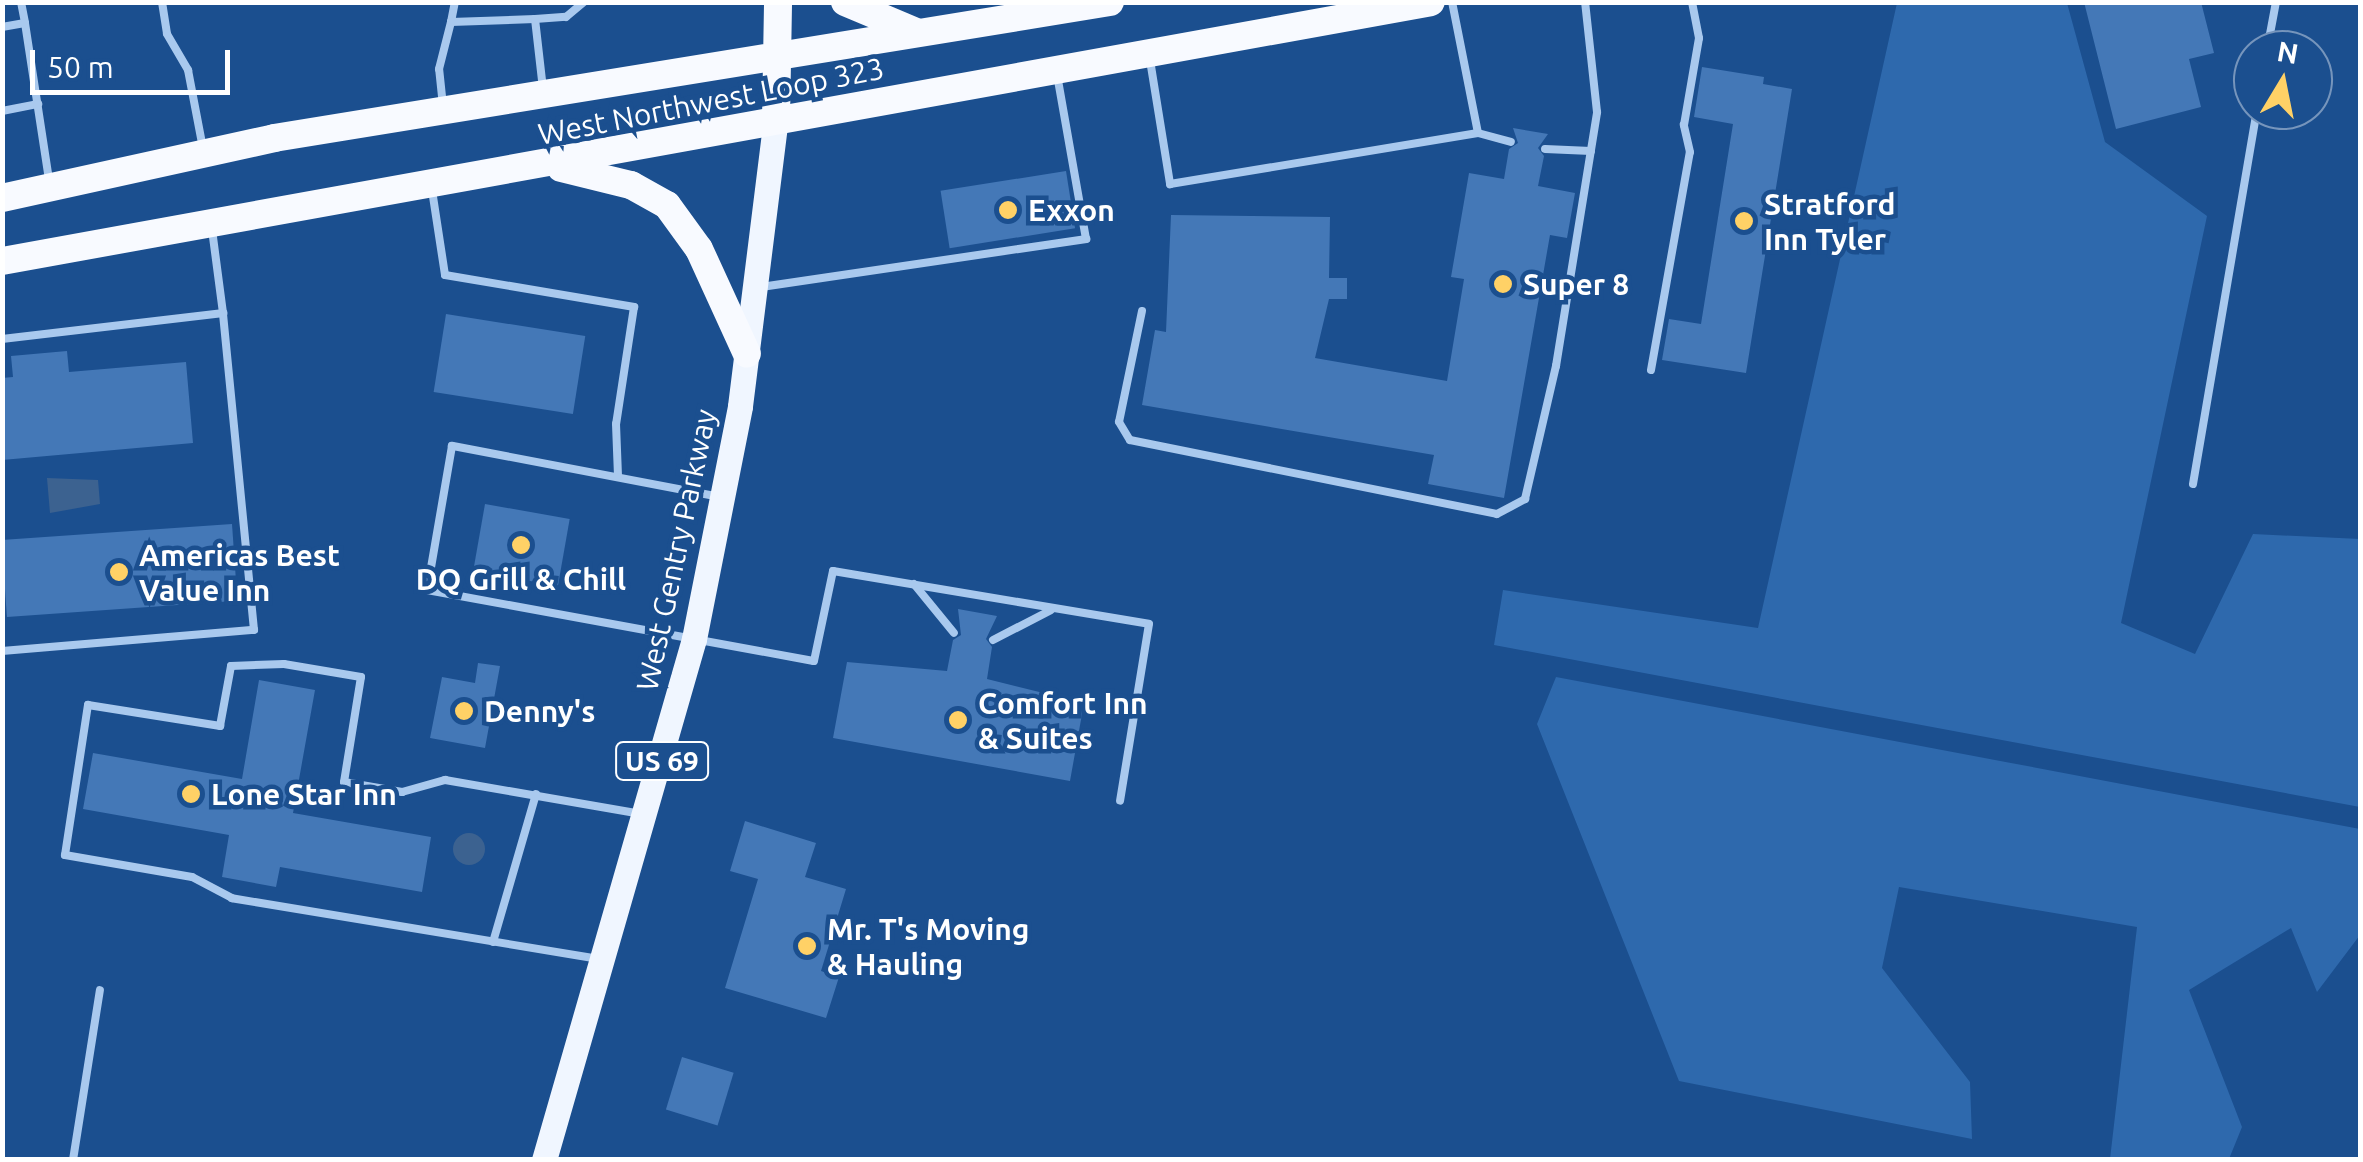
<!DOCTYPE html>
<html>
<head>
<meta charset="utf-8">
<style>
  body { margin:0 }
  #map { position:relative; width:2363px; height:1162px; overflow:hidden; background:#1b4f8f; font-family:Ubuntu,sans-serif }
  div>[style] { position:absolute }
  .green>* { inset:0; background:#2e69ad }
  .water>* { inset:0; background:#3c6290 }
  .round { border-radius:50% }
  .building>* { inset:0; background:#4478b7; transform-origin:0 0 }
  .service>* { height:8px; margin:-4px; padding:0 4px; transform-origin:4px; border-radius:4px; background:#a9c9ee }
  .primary>* { height:25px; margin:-12.5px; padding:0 12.5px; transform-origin:12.5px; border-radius:12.5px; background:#f0f6ff }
  .trunk>* { height:28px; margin:-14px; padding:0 14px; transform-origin:14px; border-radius:14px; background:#f8faff }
  .dots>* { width:28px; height:28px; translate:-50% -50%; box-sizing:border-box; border:5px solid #1b4f8f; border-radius:50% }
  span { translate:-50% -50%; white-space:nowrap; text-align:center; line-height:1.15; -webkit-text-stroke:9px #1b4f8f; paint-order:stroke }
  .shield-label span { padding:2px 8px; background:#1b4f8f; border:2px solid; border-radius:8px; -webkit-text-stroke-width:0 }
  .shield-label { font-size:28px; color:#fff; font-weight:700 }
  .street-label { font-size:30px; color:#fff }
  .poi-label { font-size:30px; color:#fff; font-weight:700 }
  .left { translate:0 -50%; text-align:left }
  .frame { position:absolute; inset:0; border:5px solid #fff; pointer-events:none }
  .north { position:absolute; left:2233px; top:30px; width:100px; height:100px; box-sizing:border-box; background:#1b4f8f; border:2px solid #7695bc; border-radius:50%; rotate:10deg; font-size:28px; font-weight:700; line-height:40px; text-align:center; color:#fff }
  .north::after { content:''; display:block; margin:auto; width:35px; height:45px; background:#ffd166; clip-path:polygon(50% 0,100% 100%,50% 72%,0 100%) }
  .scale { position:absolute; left:30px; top:50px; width:200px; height:45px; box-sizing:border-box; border:5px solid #fff; border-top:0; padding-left:12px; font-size:30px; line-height:35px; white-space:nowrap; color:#fff; -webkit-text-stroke:8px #1b4f8f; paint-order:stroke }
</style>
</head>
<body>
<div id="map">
  <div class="green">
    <div style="clip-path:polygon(1897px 3px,2067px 3px,2105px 142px,2207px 216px,2121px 623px,2195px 654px,2253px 534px,2360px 539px,2360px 807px,1494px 645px,1503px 590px,1758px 628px)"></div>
    <div style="clip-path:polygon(1556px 677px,2360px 829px,2360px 935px,2317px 992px,2291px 928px,2189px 990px,2242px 1127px,2229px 1159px,2110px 1159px,2137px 927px,1899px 887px,1882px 968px,1970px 1082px,1972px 1139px,1679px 1081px,1537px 724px)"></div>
  </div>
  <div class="water">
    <div style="clip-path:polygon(47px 478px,98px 480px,100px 504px,50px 513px)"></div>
    <div class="round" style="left:453px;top:833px;width:32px;height:32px"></div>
  </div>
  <div class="building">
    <div style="clip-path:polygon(2084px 2px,2201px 2px,2214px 53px,2189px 59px,2201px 107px,2116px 129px)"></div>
    <div style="clip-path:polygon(1702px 67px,1764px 77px,1763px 84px,1792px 89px,1746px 373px,1662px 360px,1669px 319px,1701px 324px,1733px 124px,1694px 117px)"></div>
    <div style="clip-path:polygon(1513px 128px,1548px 134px,1538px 148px,1544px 156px,1538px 186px,1575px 193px,1567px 238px,1550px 235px,1504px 498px,1428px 484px,1434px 455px,1142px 405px,1155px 330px,1166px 332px,1171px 215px,1330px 217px,1329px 278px,1347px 278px,1347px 299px,1329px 299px,1315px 358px,1447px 381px,1464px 279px,1451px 277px,1469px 173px,1504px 179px,1509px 149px,1518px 143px)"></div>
    <div style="left:1066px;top:171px;width:58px;height:127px;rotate:81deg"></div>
    <div style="left:446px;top:314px;width:141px;height:79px;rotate:9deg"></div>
    <div style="clip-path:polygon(67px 351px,69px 372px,186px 362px,193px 443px,2px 460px,2px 378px,13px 377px,11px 356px)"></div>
    <div style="left:485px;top:504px;width:86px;height:68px;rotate:10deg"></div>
    <div style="left:232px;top:524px;width:77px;height:231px;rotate:86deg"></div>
    <div style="clip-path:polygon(958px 609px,997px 616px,986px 639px,992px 647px,987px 679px,1084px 703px,1070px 781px,833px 738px,847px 662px,947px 671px,953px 640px,961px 635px)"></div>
    <div style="clip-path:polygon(478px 663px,500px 666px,485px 748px,430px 738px,442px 677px,475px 683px)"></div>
    <div style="clip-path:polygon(259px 680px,315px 690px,293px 813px,431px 837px,422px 892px,280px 867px,276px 887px,222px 877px,229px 835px,83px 809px,93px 753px,242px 779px)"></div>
    <div style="clip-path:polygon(745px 821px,816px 843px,805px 877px,846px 889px,821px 971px,839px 977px,826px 1018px,725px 988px,758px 879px,730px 871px)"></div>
    <div style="left:682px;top:1057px;width:54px;height:55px;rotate:17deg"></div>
  </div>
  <div class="service">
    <div style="left:21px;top:2px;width:21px;rotate:79deg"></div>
    <div style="left:162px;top:2px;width:32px;rotate:81deg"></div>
    <div style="left:167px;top:34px;width:42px;rotate:59.7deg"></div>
    <div style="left:188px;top:70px;width:80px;rotate:79.2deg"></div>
    <div style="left:535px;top:19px;width:31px;rotate:-4deg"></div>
    <div style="left:566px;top:17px;width:23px;rotate:-40deg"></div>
    <div style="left:451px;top:22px;width:20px;rotate:-79deg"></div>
    <div style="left:2px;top:27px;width:23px;rotate:-10deg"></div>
    <div style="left:25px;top:23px;width:159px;rotate:81.3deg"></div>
    <div style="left:2267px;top:50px;width:49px;rotate:-79.4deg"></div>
    <div style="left:1150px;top:60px;width:126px;rotate:80.8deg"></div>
    <div style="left:1170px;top:184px;width:312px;rotate:-9.4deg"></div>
    <div style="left:1478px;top:133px;width:134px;rotate:-101.2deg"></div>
    <div style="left:443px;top:106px;width:37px;rotate:-96deg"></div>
    <div style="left:439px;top:69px;width:49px;rotate:-75.7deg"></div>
    <div style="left:451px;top:22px;width:84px;rotate:-2deg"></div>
    <div style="left:535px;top:19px;width:70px;rotate:83.5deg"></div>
    <div style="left:2px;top:111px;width:37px;rotate:-11deg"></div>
    <div style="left:1478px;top:133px;width:34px;rotate:15deg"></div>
    <div style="left:1545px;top:149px;width:46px;rotate:2.5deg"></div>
    <div style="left:432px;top:190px;width:86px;rotate:81.3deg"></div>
    <div style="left:445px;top:275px;width:192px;rotate:9.6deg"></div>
    <div style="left:634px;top:307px;width:118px;rotate:98.7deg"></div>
    <div style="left:616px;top:424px;width:53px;rotate:87.8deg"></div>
    <div style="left:761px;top:287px;width:329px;rotate:-8.4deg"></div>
    <div style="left:1086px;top:239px;width:168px;rotate:-100deg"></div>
    <div style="left:1142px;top:311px;width:113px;rotate:101.7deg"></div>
    <div style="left:1119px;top:422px;width:21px;rotate:59deg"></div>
    <div style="left:1130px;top:440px;width:374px;rotate:11.4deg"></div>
    <div style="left:1497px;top:514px;width:32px;rotate:-28deg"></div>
    <div style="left:1525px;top:499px;width:137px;rotate:-76.9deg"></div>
    <div style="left:1556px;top:366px;width:257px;rotate:-80.8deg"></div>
    <div style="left:1597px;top:112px;width:111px;rotate:-96.2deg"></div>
    <div style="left:2px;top:339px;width:223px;rotate:-6.7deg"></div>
    <div style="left:223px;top:313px;width:84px;rotate:-97.5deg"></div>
    <div style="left:1651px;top:370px;width:221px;rotate:-79.9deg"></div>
    <div style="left:1690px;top:152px;width:28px;rotate:-103deg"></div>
    <div style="left:1684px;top:125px;width:88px;rotate:-80.2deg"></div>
    <div style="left:1699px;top:38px;width:37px;rotate:-101deg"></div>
    <div style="left:2193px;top:484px;width:379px;rotate:-80.3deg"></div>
    <div style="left:715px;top:496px;width:268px;rotate:-169.2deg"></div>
    <div style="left:452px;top:446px;width:146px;rotate:99.8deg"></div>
    <div style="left:427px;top:590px;width:393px;rotate:10.4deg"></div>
    <div style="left:814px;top:661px;width:92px;rotate:-78.1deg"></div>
    <div style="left:833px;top:571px;width:320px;rotate:9.5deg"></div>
    <div style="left:1149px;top:624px;width:179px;rotate:99.3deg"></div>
    <div style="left:914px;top:584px;width:63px;rotate:50.8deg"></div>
    <div style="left:993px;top:640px;width:65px;rotate:-27.3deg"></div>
    <div style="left:2px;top:651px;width:253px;rotate:-4.8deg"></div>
    <div style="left:254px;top:630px;width:319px;rotate:-95.6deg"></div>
    <div style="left:493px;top:942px;width:154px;rotate:-73.8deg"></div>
    <div style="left:599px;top:959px;width:372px;rotate:-170.6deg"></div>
    <div style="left:232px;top:898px;width:45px;rotate:-152.3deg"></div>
    <div style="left:192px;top:877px;width:129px;rotate:-170.2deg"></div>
    <div style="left:65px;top:855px;width:152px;rotate:-81.3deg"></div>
    <div style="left:88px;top:705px;width:134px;rotate:9deg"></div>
    <div style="left:220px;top:726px;width:61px;rotate:-79.6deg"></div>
    <div style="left:231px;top:666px;width:53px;rotate:-2.2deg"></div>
    <div style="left:284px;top:664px;width:78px;rotate:9.6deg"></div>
    <div style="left:361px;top:677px;width:106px;rotate:99.2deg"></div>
    <div style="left:344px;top:782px;width:59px;rotate:9.8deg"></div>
    <div style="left:402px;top:792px;width:45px;rotate:-15.6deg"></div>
    <div style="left:445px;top:780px;width:195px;rotate:9.8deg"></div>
    <div style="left:73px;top:1160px;width:172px;rotate:-81deg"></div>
  </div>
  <div class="primary">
    <div style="left:544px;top:1160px;width:542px;rotate:-73.94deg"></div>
    <div style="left:694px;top:639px;width:237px;rotate:-78.8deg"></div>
    <div style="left:740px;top:406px;width:289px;rotate:-82.9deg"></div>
  </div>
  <div class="trunk">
    <div style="left:845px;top:2px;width:75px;rotate:22.8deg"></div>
    <div style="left:776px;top:119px;width:117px;rotate:-89deg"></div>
    <div style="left:561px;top:168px;width:72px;rotate:13.7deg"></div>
    <div style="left:631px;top:185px;width:41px;rotate:29.1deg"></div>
    <div style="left:667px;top:205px;width:54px;rotate:54deg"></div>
    <div style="left:699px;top:249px;width:115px;rotate:65.4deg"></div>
    <div style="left:2px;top:198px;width:279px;rotate:-12.4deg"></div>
    <div style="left:274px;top:138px;width:847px;rotate:-9.24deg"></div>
    <div style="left:2px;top:261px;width:1452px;rotate:-10.27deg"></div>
  </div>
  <div class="dots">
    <div style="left:1008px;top:210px;background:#ffd166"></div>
    <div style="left:1744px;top:221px;background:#ffd166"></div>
    <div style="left:1503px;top:284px;background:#ffd166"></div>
    <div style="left:521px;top:545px;background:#ffd166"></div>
    <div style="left:119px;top:572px;background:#ffd166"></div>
    <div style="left:464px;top:711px;background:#ffd166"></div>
    <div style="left:958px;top:720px;background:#ffd166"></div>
    <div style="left:191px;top:794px;background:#ffd166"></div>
    <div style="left:807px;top:946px;background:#ffd166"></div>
  </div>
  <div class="shield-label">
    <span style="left:662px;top:761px">US 69</span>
  </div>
  <div class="street-label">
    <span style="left:711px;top:101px;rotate:-11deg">West Northwest Loop 323</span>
    <span style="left:676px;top:550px;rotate:-78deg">West Gentry Parkway</span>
  </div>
  <div class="poi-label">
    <span class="left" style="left:1764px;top:221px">Stratford<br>Inn Tyler</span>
    <span class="left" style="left:1028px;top:210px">Exxon</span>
    <span class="left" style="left:1523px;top:284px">Super 8</span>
    <span class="left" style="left:139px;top:572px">Americas Best<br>Value Inn</span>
    <span style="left:521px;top:579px">DQ Grill &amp; Chill</span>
    <span class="left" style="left:978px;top:720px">Comfort Inn<br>&amp; Suites</span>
    <span class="left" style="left:484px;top:711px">Denny's</span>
    <span class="left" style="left:211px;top:794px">Lone Star Inn</span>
    <span class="left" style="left:827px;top:946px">Mr. T's Moving<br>&amp; Hauling</span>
  </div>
  <div class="frame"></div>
  <div class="north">N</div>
  <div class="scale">50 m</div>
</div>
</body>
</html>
